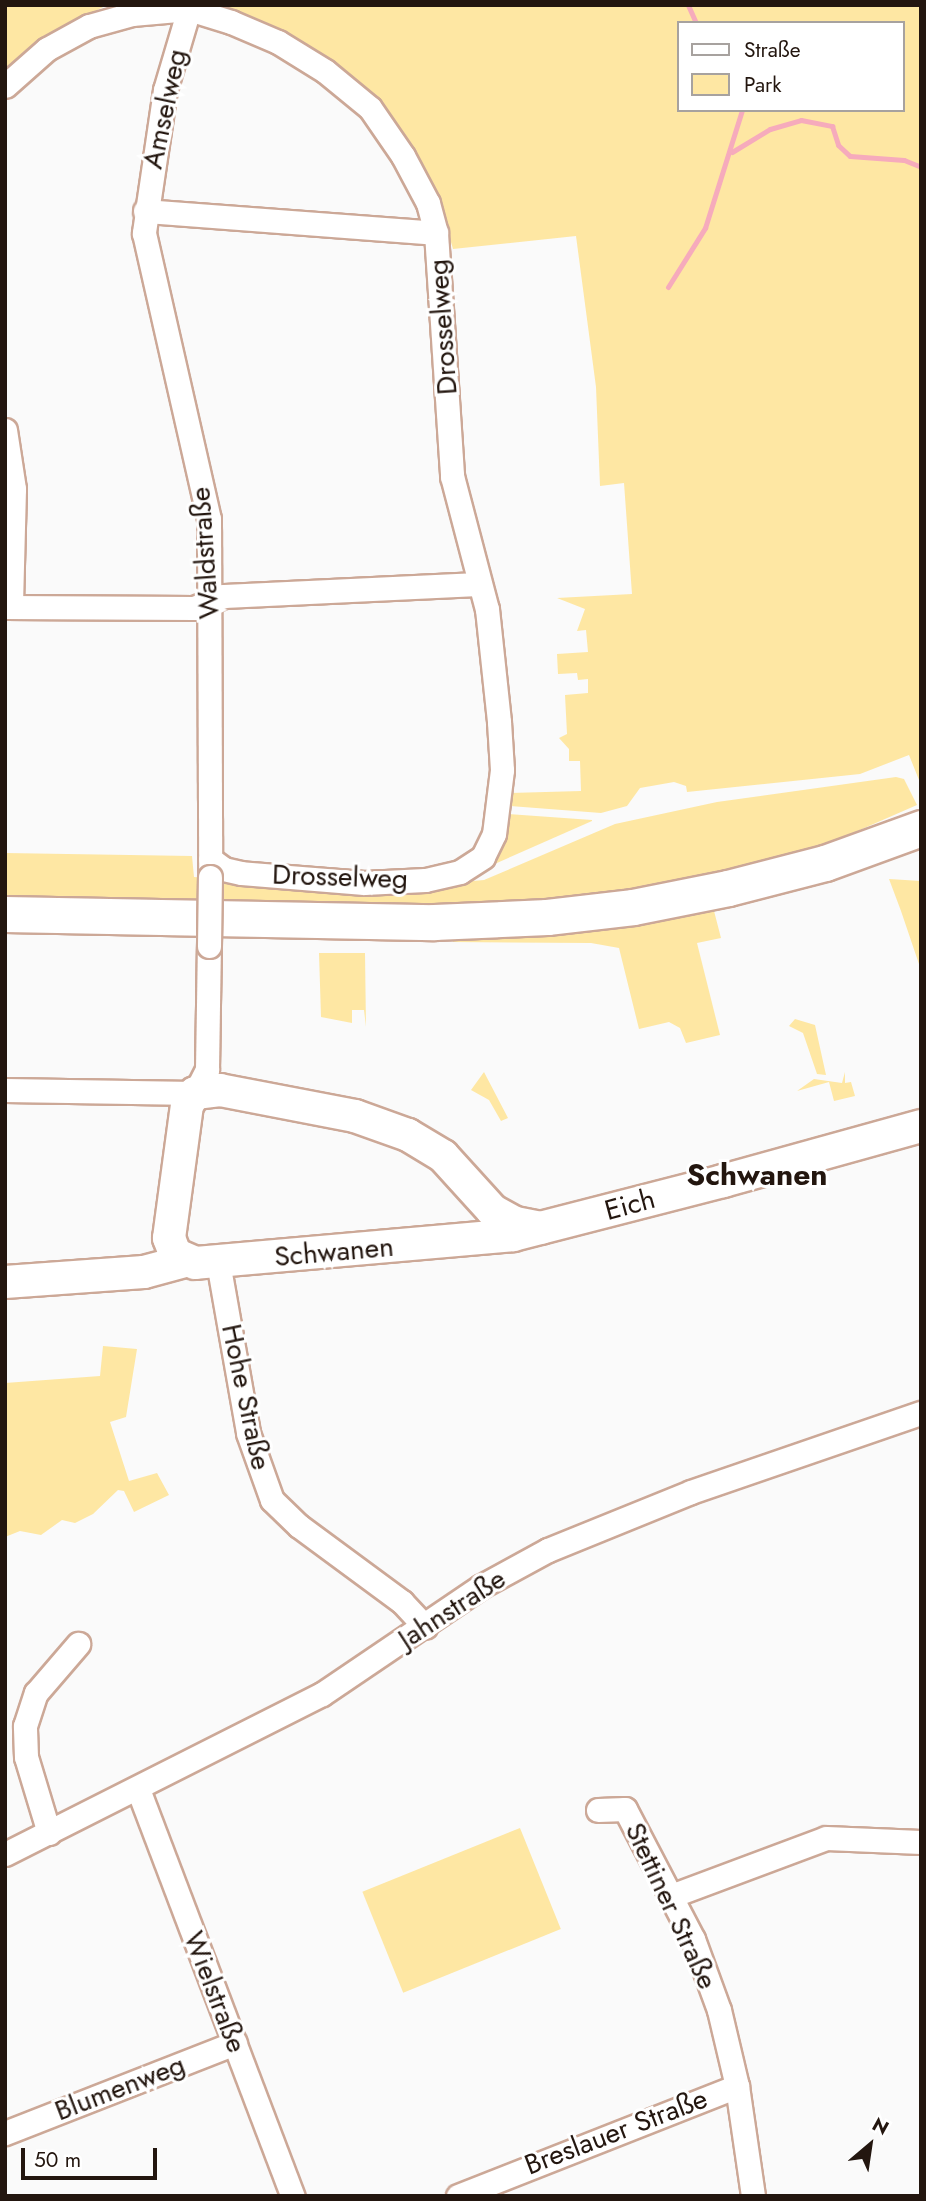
<!DOCTYPE html>
<html>
<head>
<meta charset="utf-8">
<style>
  body { margin:0 }
  #map { position:relative; width:926px; height:2201px; overflow:hidden; background:#fafafa; font-family:Jost,sans-serif }
  div>[style] { position:absolute }
  .green>* { inset:0; background:#fee7a3; transform-origin:0 0 }
  .stream>* { height:5px; margin:-2.5px; padding:0 2.5px; transform-origin:2.5px; border-radius:2.5px; background:#f6abbc }
  .roads { filter:drop-shadow(2px 0 #cca897) drop-shadow(-2px 0 #cca897) drop-shadow(0 2px #cca897) drop-shadow(0 -2px #cca897) }
  .street>* { height:23px; margin:-11.5px; padding:0 11.5px; transform-origin:11.5px; border-radius:11.5px; background:#fff }
  .secondary>* { height:32px; margin:-16px; padding:0 16px; transform-origin:16px; border-radius:16px; background:#fff }
  .primary>* { height:35px; margin:-17.5px; padding:0 17.5px; transform-origin:17.5px; border-radius:17.5px; background:#fff }
  .bridges { filter:drop-shadow(2px 0 #cca897) drop-shadow(-2px 0 #cca897) drop-shadow(0 2px #cca897) drop-shadow(0 -2px #cca897) }
  .street-bridge>* { height:23px; margin:-11.5px; padding:0 11.5px; transform-origin:11.5px; border-radius:11.5px; background:#fff }
  span { translate:-50% -50%; white-space:nowrap; text-align:center; line-height:1.15; -webkit-text-stroke:6px #fff; paint-order:stroke }
  .street-label { font-size:28px; color:#23160f }
  .neighbourhood-label { font-size:30px; color:#23160f; font-weight:700 }
  .frame { position:absolute; inset:0; border:7px solid #23160f; pointer-events:none }
  .legend { position:absolute; left:677px; top:21px; width:228px; height:91px; box-sizing:border-box; background:#fff; border:2px solid #a7a29f; margin:0; padding:9px 12px; list-style:none; font-size:21px; color:#23160f }
  .legend li { display:flex; align-items:center; gap:14px; height:35px }
  .legend b { width:35px; border:2px solid #a7a29f }
  .north { position:absolute; left:835px; top:2110px; width:70px; height:70px; -webkit-text-stroke:5px #fff; paint-order:stroke; rotate:29deg; font-size:19px; font-weight:700; line-height:28px; text-align:center; color:#23160f }
  .north::after { content:''; display:block; margin:auto; width:24px; height:32px; background:#23160f; clip-path:polygon(50% 0,100% 100%,50% 72%,0 100%) }
  .scale { position:absolute; left:21px; top:2148px; width:136px; height:32px; box-sizing:border-box; border:4px solid #23160f; border-top:0; padding-left:9px; font-size:21px; line-height:24px; white-space:nowrap; color:#23160f; -webkit-text-stroke:5px #fff; paint-order:stroke }
</style>
</head>
<body>
<div id="map">
  <div class="green">
    <div style="clip-path:polygon(5px 5px,107px 5px,43px 38px,5px 68px)"></div>
    <div style="clip-path:polygon(evenodd,206px 5px,921px 5px,921px 785px,909px 755px,860px 774px,687px 792px,686px 786px,674px 782px,640px 788px,627px 806px,601px 813px,510px 806px,510px 793px,581px 791px,580px 761px,569px 761px,569px 749px,559px 738px,567px 734px,565px 695px,588px 693px,588px 679px,578px 680px,577px 673px,558px 674px,557px 654px,588px 652px,586px 630px,577px 631px,585px 609px,557px 598px,632px 594px,624px 483px,600px 486px,596px 387px,576px 236px,453px 249px,438px 197px,380px 101px,334px 62px,279px 29px,206px 5px,679px 23px,903px 23px,903px 110px,679px 110px,679px 23px)"></div>
    <div style="clip-path:polygon(896px 777px,904px 779px,917px 805px,830px 843px,680px 884px,523px 905px,5px 902px,5px 853px,192px 856px,194px 877px,373px 890px,484px 880px,615px 824px,717px 802px)"></div>
    <div style="clip-path:polygon(507px 814px,592px 820px,592px 821px,490px 866px)"></div>
    <div style="clip-path:polygon(889px 879px,921px 881px,921px 970px,901px 911px)"></div>
    <div style="clip-path:polygon(713px 907px,721px 938px,697px 943px,720px 1035px,686px 1043px,680px 1028px,669px 1022px,639px 1029px,619px 948px,591px 943px,453px 942px,450px 937px)"></div>
    <div style="clip-path:polygon(319px 953px,365px 953px,366px 1027px,364px 1010px,352px 1010px,352px 1023px,321px 1017px)"></div>
    <div style="clip-path:polygon(795px 1019px,815px 1025px,826px 1075px,817px 1074px,803px 1033px,789px 1026px)"></div>
    <div style="clip-path:polygon(484px 1072px,508px 1118px,501px 1121px,489px 1100px,471px 1090px)"></div>
    <div style="clip-path:polygon(845px 1072px,845px 1083px,851px 1082px,855px 1096px,834px 1101px,829px 1082px,797px 1091px,814px 1079px,842px 1083px)"></div>
    <div style="clip-path:polygon(103px 1346px,137px 1349px,126px 1417px,110px 1422px,129px 1481px,157px 1473px,169px 1495px,134px 1512px,124px 1491px,118px 1490px,93px 1514px,75px 1523px,62px 1520px,41px 1535px,20px 1531px,5px 1537px,5px 1383px,100px 1376px)"></div>
    <div style="left:520px;top:1828px;width:109px;height:170px;rotate:68deg"></div>
  </div>
  <div class="stream">
    <div style="left:688px;top:5px;width:20px;rotate:66deg"></div>
    <div style="left:732px;top:152px;width:44px;rotate:-31.2deg"></div>
    <div style="left:770px;top:129px;width:32px;rotate:-16deg"></div>
    <div style="left:801px;top:120px;width:32px;rotate:11deg"></div>
    <div style="left:832px;top:126px;width:20px;rotate:72deg"></div>
    <div style="left:838px;top:145px;width:16px;rotate:43deg"></div>
    <div style="left:850px;top:156px;width:54px;rotate:4.2deg"></div>
    <div style="left:904px;top:160px;width:18px;rotate:22deg"></div>
    <div style="left:668px;top:287px;width:70px;rotate:-57.9deg"></div>
    <div style="left:705px;top:228px;width:124px;rotate:-72.6deg"></div>
  </div>
  <div class="roads">
    <div class="street">
      <div style="left:189px;top:9px;width:84px;rotate:106.5deg"></div>
      <div style="left:165px;top:90px;width:145px;rotate:98.4deg"></div>
      <div style="left:144px;top:233px;width:293px;rotate:77.2deg"></div>
      <div style="left:209px;top:519px;width:355px;rotate:89.8deg"></div>
      <div style="left:5px;top:86px;width:56px;rotate:-41.4deg"></div>
      <div style="left:47px;top:49px;width:48px;rotate:-28.7deg"></div>
      <div style="left:89px;top:26px;width:45px;rotate:-15.6deg"></div>
      <div style="left:132px;top:14px;width:57px;rotate:-5deg"></div>
      <div style="left:189px;top:9px;width:44px;rotate:17.2deg"></div>
      <div style="left:231px;top:22px;width:51px;rotate:23.1deg"></div>
      <div style="left:278px;top:42px;width:55px;rotate:31.7deg"></div>
      <div style="left:325px;top:71px;width:58px;rotate:39.4deg"></div>
      <div style="left:370px;top:108px;width:58px;rotate:55.5deg"></div>
      <div style="left:403px;top:156px;width:53px;rotate:62deg"></div>
      <div style="left:428px;top:203px;width:31px;rotate:75deg"></div>
      <div style="left:145px;top:211px;width:292px;rotate:4.3deg"></div>
      <div style="left:436px;top:233px;width:244px;rotate:86.2deg"></div>
      <div style="left:452px;top:476px;width:138px;rotate:75.3deg"></div>
      <div style="left:487px;top:609px;width:114px;rotate:83.9deg"></div>
      <div style="left:499px;top:722px;width:48px;rotate:86.4deg"></div>
      <div style="left:502px;top:770px;width:64px;rotate:97.1deg"></div>
      <div style="left:494px;top:834px;width:25px;rotate:116deg"></div>
      <div style="left:483px;top:857px;width:27px;rotate:147deg"></div>
      <div style="left:460px;top:872px;width:36px;rotate:167deg"></div>
      <div style="left:425px;top:880px;width:61px;rotate:177.2deg"></div>
      <div style="left:364px;top:883px;width:123px;rotate:-175.4deg"></div>
      <div style="left:241px;top:873px;width:17px;rotate:-167deg"></div>
      <div style="left:224px;top:869px;width:17px;rotate:-144deg"></div>
      <div style="left:5px;top:430px;width:60px;rotate:81.3deg"></div>
      <div style="left:14px;top:489px;width:118px;rotate:91.5deg"></div>
      <div style="left:5px;top:607px;width:189px;rotate:0.3deg"></div>
      <div style="left:194px;top:608px;width:32px;rotate:-22deg"></div>
      <div style="left:224px;top:596px;width:254px;rotate:-2.7deg"></div>
      <div style="left:5px;top:1090px;width:190px;rotate:0.9deg"></div>
      <div style="left:195px;top:1093px;width:27px;rotate:-63deg"></div>
      <div style="left:207px;top:1069px;width:123px;rotate:-89.1deg"></div>
      <div style="left:218px;top:1262px;width:174px;rotate:80deg"></div>
      <div style="left:248px;top:1433px;width:71px;rotate:70.3deg"></div>
      <div style="left:272px;top:1500px;width:37px;rotate:44deg"></div>
      <div style="left:299px;top:1526px;width:128px;rotate:36.4deg"></div>
      <div style="left:402px;top:1602px;width:34px;rotate:47deg"></div>
      <div style="left:138px;top:1789px;width:436px;rotate:69.2deg"></div>
      <div style="left:598px;top:1810px;width:27px;rotate:-2deg"></div>
      <div style="left:625px;top:1809px;width:147px;rotate:62.4deg"></div>
      <div style="left:693px;top:1939px;width:76px;rotate:69.9deg"></div>
      <div style="left:719px;top:2010px;width:78px;rotate:76.7deg"></div>
      <div style="left:737px;top:2086px;width:111px;rotate:81.7deg"></div>
      <div style="left:49px;top:1833px;width:79px;rotate:-106.8deg"></div>
      <div style="left:26px;top:1757px;width:31px;rotate:-92deg"></div>
      <div style="left:25px;top:1726px;width:35px;rotate:-72deg"></div>
      <div style="left:36px;top:1693px;width:65px;rotate:-49.4deg"></div>
      <div style="left:5px;top:1854px;width:355px;rotate:-26.8deg"></div>
      <div style="left:322px;top:1694px;width:191px;rotate:-34.1deg"></div>
      <div style="left:480px;top:1587px;width:77px;rotate:-28.6deg"></div>
      <div style="left:548px;top:1550px;width:154px;rotate:-22.1deg"></div>
      <div style="left:691px;top:1492px;width:243px;rotate:-19deg"></div>
      <div style="left:671px;top:1896px;width:165px;rotate:-20.5deg"></div>
      <div style="left:826px;top:1838px;width:95px;rotate:2.4deg"></div>
      <div style="left:5px;top:2133px;width:247px;rotate:-21.4deg"></div>
      <div style="left:458px;top:2196px;width:300px;rotate:-21.5deg"></div>
    </div>
    <div class="secondary">
      <div style="left:541px;top:1228px;width:26px;rotate:-169deg"></div>
      <div style="left:515px;top:1223px;width:26px;rotate:-151deg"></div>
      <div style="left:492px;top:1210px;width:73px;rotate:-132.2deg"></div>
      <div style="left:443px;top:1156px;width:41px;rotate:-149deg"></div>
      <div style="left:408px;top:1135px;width:56px;rotate:-160.3deg"></div>
      <div style="left:355px;top:1116px;width:137px;rotate:-169.1deg"></div>
      <div style="left:220px;top:1090px;width:25px;rotate:173deg"></div>
      <div style="left:195px;top:1093px;width:14px;rotate:124deg"></div>
      <div style="left:187px;top:1105px;width:134px;rotate:97.7deg"></div>
      <div style="left:169px;top:1238px;width:17px;rotate:69deg"></div>
      <div style="left:175px;top:1254px;width:22px;rotate:24deg"></div>
      <div style="left:195px;top:1263px;width:319px;rotate:-5deg"></div>
      <div style="left:513px;top:1235px;width:217px;rotate:-14.4deg"></div>
      <div style="left:723px;top:1181px;width:205px;rotate:-15.5deg"></div>
      <div style="left:5px;top:1282px;width:139px;rotate:-4.1deg"></div>
      <div style="left:144px;top:1272px;width:42px;rotate:-15deg"></div>
    </div>
    <div class="primary">
      <div style="left:5px;top:914px;width:429px;rotate:1.1deg"></div>
      <div style="left:434px;top:922px;width:113px;rotate:-2.5deg"></div>
      <div style="left:547px;top:917px;width:87px;rotate:-6.6deg"></div>
      <div style="left:633px;top:907px;width:97px;rotate:-11.3deg"></div>
      <div style="left:728px;top:888px;width:100px;rotate:-14.5deg"></div>
      <div style="left:825px;top:863px;width:102px;rotate:-20deg"></div>
    </div>
  </div>
  <div class="bridges">
    <div class="street-bridge">
      <div style="left:209px;top:946px;width:69px;rotate:-89.2deg"></div>
    </div>
  </div>
  <div class="street-label">
    <span style="left:165px;top:109px;rotate:-78deg">Amselweg</span>
    <span style="left:443px;top:327px;rotate:-94deg">Drosselweg</span>
    <span style="left:205px;top:553px;rotate:-94deg">Waldstraße</span>
    <span style="left:340px;top:877px;rotate:2deg">Drosselweg</span>
    <span style="left:630px;top:1205px;rotate:-15deg">Eich</span>
    <span style="left:334px;top:1252px;rotate:-5deg">Schwanen</span>
    <span style="left:246px;top:1397px;rotate:78deg">Hohe Straße</span>
    <span style="left:452px;top:1609px;rotate:-33deg">Jahnstraße</span>
    <span style="left:671px;top:1906px;rotate:65deg">Stettiner Straße</span>
    <span style="left:215px;top:1992px;rotate:69deg">Wielstraße</span>
    <span style="left:120px;top:2088px;rotate:-21deg">Blumenweg</span>
    <span style="left:616px;top:2132px;rotate:-21deg">Breslauer Straße</span>
  </div>
  <div class="neighbourhood-label">
    <span style="left:757px;top:1175px">Schwanen</span>
  </div>
  <div class="frame"></div>
  <ul class="legend">
  <li><b style="height:9px;background:#fff"></b>Straße</li>
  <li><b style="height:19px;background:#fee7a3"></b>Park</li>
  </ul>
  <div class="north">N</div>
  <div class="scale">50 m</div>
</div>
</body>
</html>
